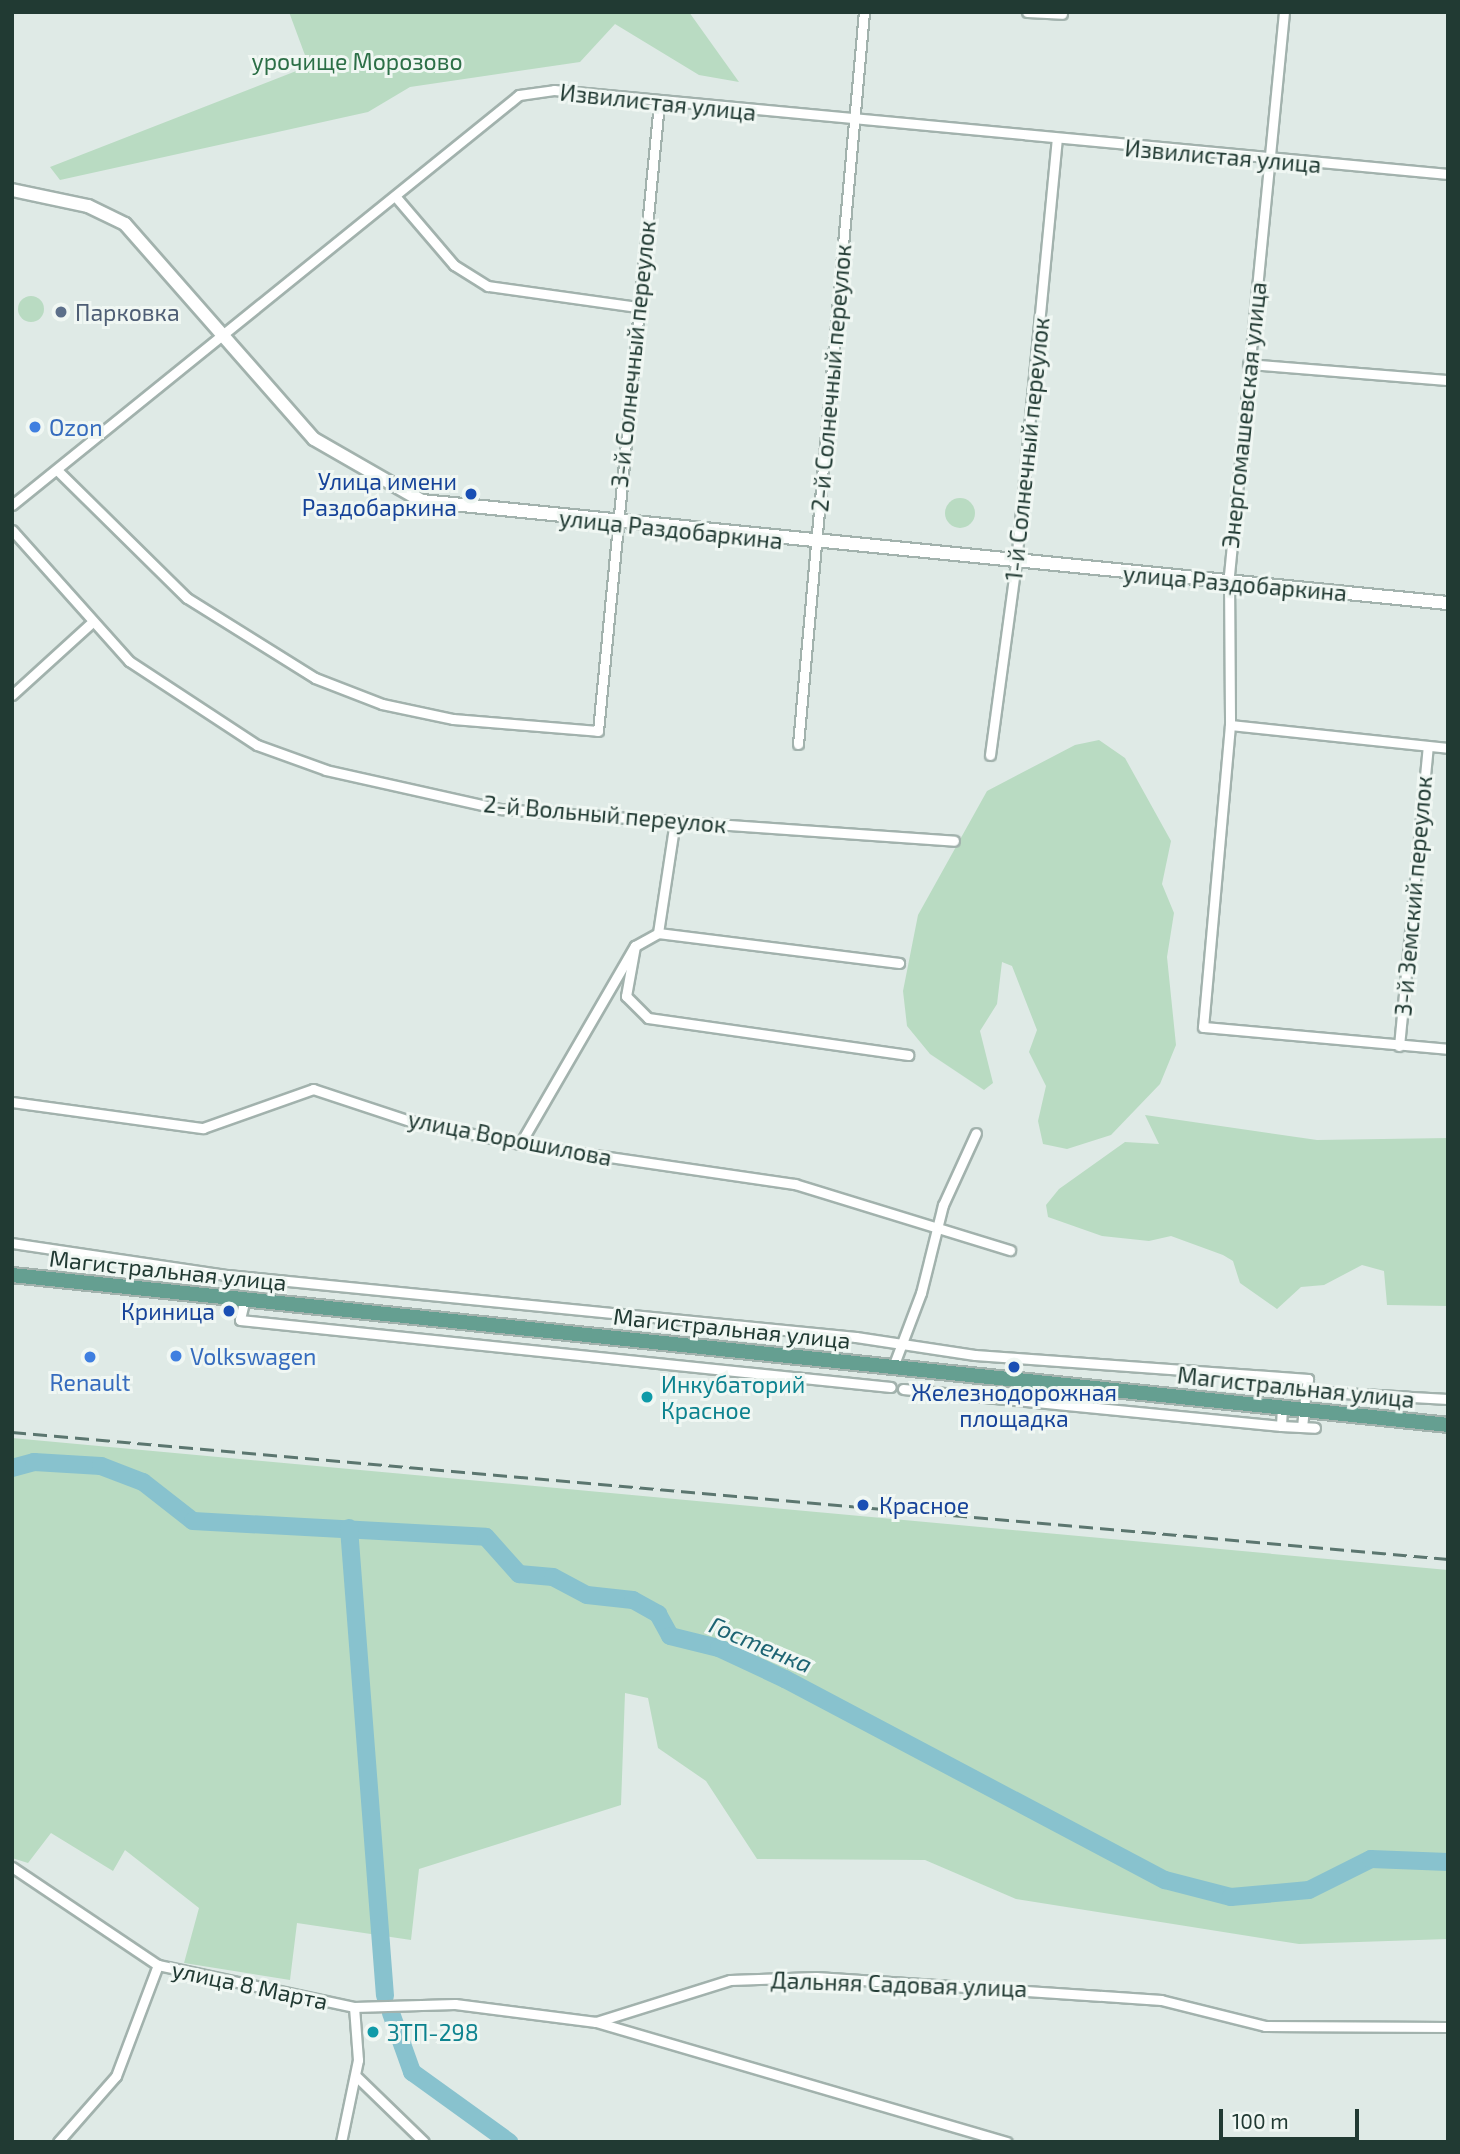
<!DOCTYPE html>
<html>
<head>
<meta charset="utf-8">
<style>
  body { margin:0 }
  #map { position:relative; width:1460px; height:2154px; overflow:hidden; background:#dfeae6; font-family:"Exo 2",sans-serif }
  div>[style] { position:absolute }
  .green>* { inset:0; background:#b9dbc2 }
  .round { border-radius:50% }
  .river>* { height:18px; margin:-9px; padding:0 9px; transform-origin:9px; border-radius:9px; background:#88c2ce }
  .roads { filter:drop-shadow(2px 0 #a2b2ad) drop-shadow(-2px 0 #a2b2ad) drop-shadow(0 2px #a2b2ad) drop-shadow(0 -2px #a2b2ad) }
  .street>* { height:9px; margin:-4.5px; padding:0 4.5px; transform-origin:4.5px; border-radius:4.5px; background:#fff }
  .secondary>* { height:12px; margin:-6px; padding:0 6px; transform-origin:6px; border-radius:6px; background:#fff }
  .primary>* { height:14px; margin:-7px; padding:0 7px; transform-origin:7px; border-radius:7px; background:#659f91 }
  .rail>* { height:2.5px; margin-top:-1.25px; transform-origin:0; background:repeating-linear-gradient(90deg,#5b766f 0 14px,transparent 0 21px) }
  .dots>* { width:19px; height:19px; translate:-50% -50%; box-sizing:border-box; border:4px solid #f0f7f3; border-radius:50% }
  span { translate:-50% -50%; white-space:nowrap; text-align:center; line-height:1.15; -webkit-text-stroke:6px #f0f7f3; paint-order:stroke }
  .park-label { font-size:23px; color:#2c6f47 }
  .street-label { font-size:23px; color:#213a33 }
  .service-label { font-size:23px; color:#4e5e75 }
  .left { translate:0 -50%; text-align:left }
  .shop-label { font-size:23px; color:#366cbe }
  .transit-label { font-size:23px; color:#164399 }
  .right { translate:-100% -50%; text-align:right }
  .culture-label { font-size:23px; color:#0d838f }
  .water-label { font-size:24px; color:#1d6473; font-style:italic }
  .frame { position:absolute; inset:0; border:14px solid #213a33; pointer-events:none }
  .scale { position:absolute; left:1219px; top:2109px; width:140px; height:32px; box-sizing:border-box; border:4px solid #213a33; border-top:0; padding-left:9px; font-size:21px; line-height:24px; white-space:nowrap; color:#213a33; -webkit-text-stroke:5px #f0f7f3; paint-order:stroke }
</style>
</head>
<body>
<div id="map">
  <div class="green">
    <div style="clip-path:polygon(289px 12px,689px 12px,739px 82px,699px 75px,615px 24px,580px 62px,410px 87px,368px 112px,60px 180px,50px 167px,309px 66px)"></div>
    <div class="round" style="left:18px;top:296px;width:26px;height:26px"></div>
    <div class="round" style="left:945px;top:498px;width:30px;height:30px"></div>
    <div style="clip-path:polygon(1099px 740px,1125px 758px,1171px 841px,1162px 884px,1174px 913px,1167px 957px,1176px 1045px,1160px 1084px,1111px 1135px,1067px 1149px,1043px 1144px,1038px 1121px,1046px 1086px,1029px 1052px,1037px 1030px,1012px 966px,1002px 962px,997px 1004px,980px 1031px,993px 1083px,984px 1090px,930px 1054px,907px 1026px,903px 991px,918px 915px,987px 791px,1075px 745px)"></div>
    <div style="clip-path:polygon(1145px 1115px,1317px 1140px,1448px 1138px,1448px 1306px,1387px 1305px,1384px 1271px,1362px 1265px,1324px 1285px,1301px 1287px,1277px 1309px,1240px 1283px,1233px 1261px,1223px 1255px,1171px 1236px,1149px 1241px,1102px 1236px,1048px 1217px,1046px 1205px,1059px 1189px,1125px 1142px,1159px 1144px)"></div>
    <div style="clip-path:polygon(12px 1438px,1448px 1570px,1448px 1939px,1299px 1944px,1016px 1899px,925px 1860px,757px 1859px,706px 1781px,658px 1748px,648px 1698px,625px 1693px,621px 1805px,419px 1869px,411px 1940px,297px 1923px,290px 1980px,184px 1963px,199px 1908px,125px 1850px,113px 1871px,51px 1833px,28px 1863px,12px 1858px)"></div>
  </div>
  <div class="river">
    <div style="left:12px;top:1468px;width:23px;rotate:-15deg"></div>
    <div style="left:34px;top:1462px;width:67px;rotate:3.4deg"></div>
    <div style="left:101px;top:1466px;width:45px;rotate:20.9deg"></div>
    <div style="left:143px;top:1482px;width:63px;rotate:38deg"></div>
    <div style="left:193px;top:1521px;width:293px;rotate:3.1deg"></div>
    <div style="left:486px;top:1537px;width:50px;rotate:48.3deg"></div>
    <div style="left:519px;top:1574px;width:34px;rotate:5deg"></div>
    <div style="left:553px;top:1577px;width:38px;rotate:28deg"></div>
    <div style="left:587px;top:1595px;width:46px;rotate:6.2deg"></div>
    <div style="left:633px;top:1600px;width:29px;rotate:29deg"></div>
    <div style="left:658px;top:1614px;width:25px;rotate:61deg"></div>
    <div style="left:670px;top:1636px;width:50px;rotate:13.8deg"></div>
    <div style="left:719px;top:1648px;width:73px;rotate:25.2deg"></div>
    <div style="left:785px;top:1679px;width:430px;rotate:27.9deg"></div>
    <div style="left:1165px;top:1880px;width:68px;rotate:14.4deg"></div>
    <div style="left:1231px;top:1897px;width:78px;rotate:-5.1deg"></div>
    <div style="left:1309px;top:1890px;width:69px;rotate:-26.6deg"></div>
    <div style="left:1371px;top:1859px;width:77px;rotate:2.2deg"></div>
    <div style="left:349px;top:1528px;width:469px;rotate:85.6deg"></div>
    <div style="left:391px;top:2013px;width:63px;rotate:70.4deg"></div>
    <div style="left:412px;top:2072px;width:120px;rotate:35.8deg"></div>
  </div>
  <div class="roads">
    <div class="street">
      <div style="left:1027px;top:12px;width:35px;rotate:3deg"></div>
      <div style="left:1284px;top:12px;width:566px;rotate:95.58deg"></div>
      <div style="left:1229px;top:575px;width:150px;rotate:89.6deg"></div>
      <div style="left:1230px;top:725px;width:303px;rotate:95.1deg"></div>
      <div style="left:1203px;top:1027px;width:246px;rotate:5.1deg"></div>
      <div style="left:395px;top:196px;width:91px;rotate:49.5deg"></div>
      <div style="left:454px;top:265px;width:40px;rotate:32deg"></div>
      <div style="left:488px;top:286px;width:150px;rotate:8deg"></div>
      <div style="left:1248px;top:364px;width:201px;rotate:4.6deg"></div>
      <div style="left:57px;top:470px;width:182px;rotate:44.6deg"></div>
      <div style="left:187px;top:598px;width:151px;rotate:32deg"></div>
      <div style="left:315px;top:678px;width:72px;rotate:21.2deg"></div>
      <div style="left:382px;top:704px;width:73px;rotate:11.9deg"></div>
      <div style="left:453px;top:719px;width:145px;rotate:4.7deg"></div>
      <div style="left:598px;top:731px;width:631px;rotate:-84.45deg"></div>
      <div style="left:12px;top:505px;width:652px;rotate:-38.96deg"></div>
      <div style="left:519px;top:95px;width:35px;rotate:-8deg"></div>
      <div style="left:554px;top:90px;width:898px;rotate:5.37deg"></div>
      <div style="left:12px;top:530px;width:176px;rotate:48.2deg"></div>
      <div style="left:129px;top:661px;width:153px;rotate:33.3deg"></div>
      <div style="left:257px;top:745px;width:73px;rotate:19.9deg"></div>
      <div style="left:326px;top:770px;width:179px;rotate:12.6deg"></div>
      <div style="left:501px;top:809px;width:454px;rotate:4deg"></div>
      <div style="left:12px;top:695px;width:105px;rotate:-42.3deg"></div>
      <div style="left:1230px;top:725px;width:219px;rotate:6deg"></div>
      <div style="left:798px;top:744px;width:735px;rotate:-84.85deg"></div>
      <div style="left:990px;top:755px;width:194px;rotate:-82.3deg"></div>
      <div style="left:1016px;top:563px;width:424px;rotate:-84.5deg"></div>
      <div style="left:658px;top:933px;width:243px;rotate:7.1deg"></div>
      <div style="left:635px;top:946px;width:51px;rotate:100.2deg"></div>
      <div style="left:626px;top:996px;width:31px;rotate:45deg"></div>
      <div style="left:648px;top:1018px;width:263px;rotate:8.1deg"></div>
      <div style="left:1399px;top:1046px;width:300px;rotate:-84.5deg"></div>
      <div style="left:12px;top:1102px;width:193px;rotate:7.8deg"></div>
      <div style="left:203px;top:1128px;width:117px;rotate:-19.5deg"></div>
      <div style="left:313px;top:1089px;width:102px;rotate:18.3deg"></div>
      <div style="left:410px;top:1121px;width:112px;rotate:11.8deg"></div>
      <div style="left:520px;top:1144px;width:278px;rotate:8.3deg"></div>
      <div style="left:795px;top:1184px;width:225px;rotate:17.1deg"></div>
      <div style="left:520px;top:1144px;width:229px;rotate:-59.9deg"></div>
      <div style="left:635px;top:946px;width:26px;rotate:-29deg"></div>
      <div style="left:658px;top:933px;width:114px;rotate:-81.4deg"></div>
      <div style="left:12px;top:1243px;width:217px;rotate:8.5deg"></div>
      <div style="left:227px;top:1275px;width:632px;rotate:5.63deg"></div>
      <div style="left:856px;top:1337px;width:120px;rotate:8.6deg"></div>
      <div style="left:975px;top:1355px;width:334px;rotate:4.1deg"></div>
      <div style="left:1308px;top:1379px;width:12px;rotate:99deg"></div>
      <div style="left:1306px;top:1391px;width:142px;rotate:3.2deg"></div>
      <div style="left:244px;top:1302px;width:18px;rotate:103deg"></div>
      <div style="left:240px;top:1320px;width:654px;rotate:5.88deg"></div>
      <div style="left:893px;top:1367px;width:79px;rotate:-69.3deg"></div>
      <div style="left:921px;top:1293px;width:91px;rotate:-76deg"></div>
      <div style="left:943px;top:1205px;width:79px;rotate:-65.4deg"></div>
      <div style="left:903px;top:1389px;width:380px;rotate:5.6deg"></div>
      <div style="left:1281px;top:1426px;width:18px;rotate:-87deg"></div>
      <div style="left:1281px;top:1426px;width:34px;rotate:3deg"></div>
      <div style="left:1302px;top:1427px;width:36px;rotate:-84deg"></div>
      <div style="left:12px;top:1867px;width:176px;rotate:33.9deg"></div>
      <div style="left:158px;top:1965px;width:200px;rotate:12.1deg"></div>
      <div style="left:354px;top:2007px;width:101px;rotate:-1.7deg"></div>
      <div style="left:455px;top:2004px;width:142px;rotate:7.3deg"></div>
      <div style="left:596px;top:2022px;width:428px;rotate:16.3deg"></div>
      <div style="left:596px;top:2022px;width:140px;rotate:-17.4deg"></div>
      <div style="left:730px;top:1980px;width:86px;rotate:-2deg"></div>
      <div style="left:816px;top:1977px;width:346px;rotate:3.8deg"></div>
      <div style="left:1161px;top:2000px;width:107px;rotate:14deg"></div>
      <div style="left:1265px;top:2026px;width:183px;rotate:0.3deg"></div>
      <div style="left:357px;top:2077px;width:93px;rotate:44.1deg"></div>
      <div style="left:58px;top:2142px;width:88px;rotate:-48.7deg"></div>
      <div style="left:116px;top:2076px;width:119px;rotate:-69.3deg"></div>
      <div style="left:341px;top:2142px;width:84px;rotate:-78.3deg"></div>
      <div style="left:358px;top:2060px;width:53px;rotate:-94.3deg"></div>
    </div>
    <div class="secondary">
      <div style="left:12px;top:190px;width:78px;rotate:11.9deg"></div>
      <div style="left:88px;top:206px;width:41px;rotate:25.9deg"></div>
      <div style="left:125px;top:224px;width:286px;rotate:48.7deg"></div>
      <div style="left:314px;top:439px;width:125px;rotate:29.9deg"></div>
      <div style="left:422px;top:501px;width:1031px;rotate:5.68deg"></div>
    </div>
    <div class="primary">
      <div style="left:12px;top:1275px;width:1444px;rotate:5.96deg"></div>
    </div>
  </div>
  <div class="rail">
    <div style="left:12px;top:1432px;width:1442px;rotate:5.05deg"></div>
  </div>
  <div class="dots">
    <div style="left:61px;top:312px;background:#5c6f8a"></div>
    <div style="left:35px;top:427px;background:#3f7fe0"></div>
    <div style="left:471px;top:494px;background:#1a4fb4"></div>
    <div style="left:229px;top:1311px;background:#1a4fb4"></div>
    <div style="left:176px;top:1356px;background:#3f7fe0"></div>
    <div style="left:90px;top:1357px;background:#3f7fe0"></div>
    <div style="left:1014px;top:1367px;background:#1a4fb4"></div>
    <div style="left:647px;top:1397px;background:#0f9aa8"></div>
    <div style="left:863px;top:1505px;background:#1a4fb4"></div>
    <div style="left:373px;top:2032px;background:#0f9aa8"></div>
  </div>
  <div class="park-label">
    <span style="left:357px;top:61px">урочище Морозово</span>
  </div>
  <div class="street-label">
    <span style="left:658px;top:102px;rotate:6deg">Извилистая улица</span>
    <span style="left:1223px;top:156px;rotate:5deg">Извилистая улица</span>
    <span style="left:633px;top:354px;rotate:-84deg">3-й Солнечный переулок</span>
    <span style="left:831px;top:378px;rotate:-85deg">2-й Солнечный переулок</span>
    <span style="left:1244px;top:415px;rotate:-84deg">Энергомашевская улица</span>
    <span style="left:1027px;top:449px;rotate:-84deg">1-й Солнечный переулок</span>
    <span style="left:671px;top:529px;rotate:6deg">улица Раздобаркина</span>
    <span style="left:1235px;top:583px;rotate:5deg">улица Раздобаркина</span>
    <span style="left:605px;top:814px;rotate:5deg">2-й Вольный переулок</span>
    <span style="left:1413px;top:896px;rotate:-85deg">3-й Земский переулок</span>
    <span style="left:510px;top:1138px;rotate:11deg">улица Ворошилова</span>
    <span style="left:168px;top:1270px;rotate:6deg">Магистральная улица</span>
    <span style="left:732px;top:1328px;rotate:6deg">Магистральная улица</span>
    <span style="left:1296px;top:1387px;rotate:6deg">Магистральная улица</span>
    <span style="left:899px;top:1984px;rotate:2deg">Дальняя Садовая улица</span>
    <span style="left:250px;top:1985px;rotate:12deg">улица 8 Марта</span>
  </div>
  <div class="service-label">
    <span class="left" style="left:75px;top:312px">Парковка</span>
  </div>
  <div class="shop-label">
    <span class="left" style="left:49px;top:427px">Ozon</span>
    <span class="left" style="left:190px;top:1356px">Volkswagen</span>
    <span style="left:90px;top:1382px">Renault</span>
  </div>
  <div class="transit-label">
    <span class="right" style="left:457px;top:494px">Улица имени<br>Раздобаркина</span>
    <span class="right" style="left:215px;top:1311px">Криница</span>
    <span style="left:1014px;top:1405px">Железнодорожная<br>площадка</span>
    <span class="left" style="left:879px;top:1505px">Красное</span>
  </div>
  <div class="culture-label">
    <span class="left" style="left:661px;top:1397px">Инкубаторий<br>Красное</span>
    <span class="left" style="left:387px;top:2032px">ЗТП-298</span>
  </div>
  <div class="water-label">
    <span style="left:761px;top:1644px;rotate:23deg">Гостенка</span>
  </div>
  <div class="frame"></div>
  <div class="scale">100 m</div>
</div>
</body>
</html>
